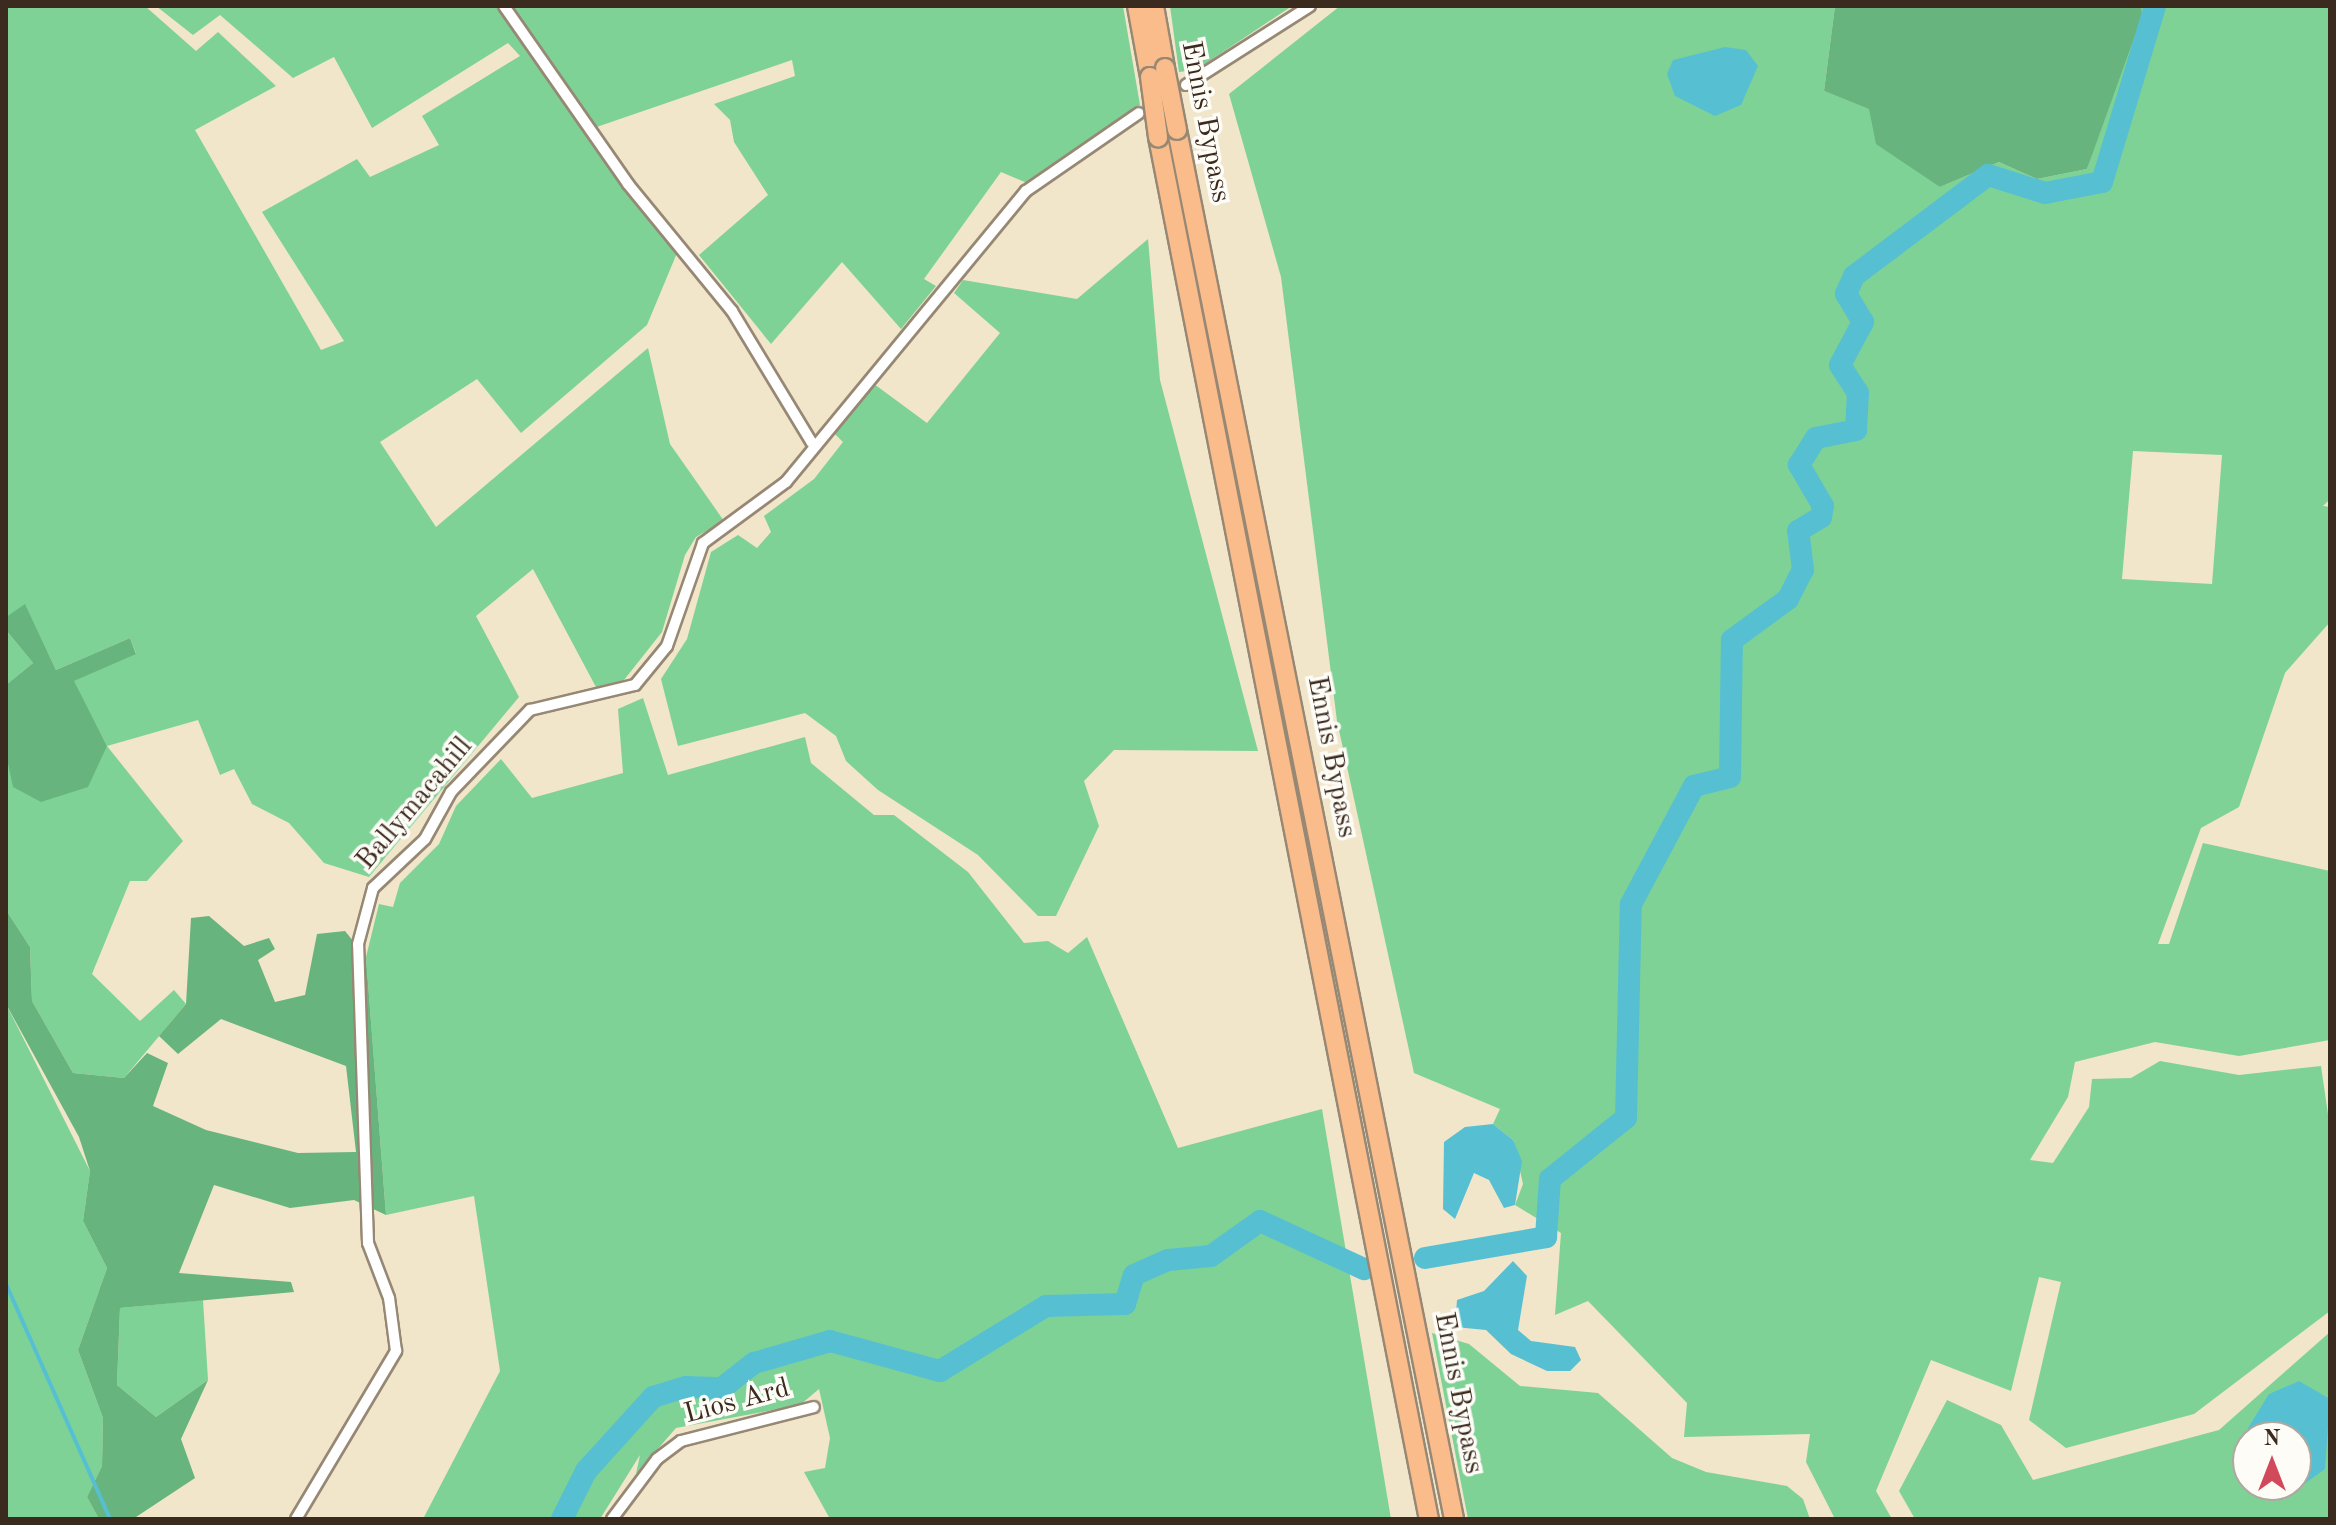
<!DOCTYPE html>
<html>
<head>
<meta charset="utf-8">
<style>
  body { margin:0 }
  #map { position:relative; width:2336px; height:1525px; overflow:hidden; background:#f1e5ca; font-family:"Old Standard TT",serif }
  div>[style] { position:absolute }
  .green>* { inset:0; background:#7fd295 }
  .forest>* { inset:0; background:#67b47e }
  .water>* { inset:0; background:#56c0d2 }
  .stream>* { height:4px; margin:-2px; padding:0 2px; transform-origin:2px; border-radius:2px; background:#56c0d2 }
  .river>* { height:22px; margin:-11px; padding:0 11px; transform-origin:11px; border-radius:11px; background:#56c0d2 }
  .roads { filter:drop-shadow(2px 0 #968874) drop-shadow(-2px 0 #968874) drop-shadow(0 2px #968874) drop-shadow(0 -2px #968874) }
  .minor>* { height:10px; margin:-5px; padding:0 5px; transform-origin:5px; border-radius:5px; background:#fff }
  .motorway>* { height:18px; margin:-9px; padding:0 9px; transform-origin:9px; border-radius:9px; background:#f9bc8a }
  .bridges { filter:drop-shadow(2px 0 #968874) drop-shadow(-2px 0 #968874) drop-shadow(0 2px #968874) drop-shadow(0 -2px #968874) }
  .motorway-bridge>* { height:18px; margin:-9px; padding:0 9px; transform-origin:9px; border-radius:9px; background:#f9bc8a }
  span { translate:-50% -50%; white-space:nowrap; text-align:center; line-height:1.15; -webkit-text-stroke:7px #fdfcf7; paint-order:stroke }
  .street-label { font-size:28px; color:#3b2a1e }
  .frame { position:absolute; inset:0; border:8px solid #3b2a1e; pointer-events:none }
  .north { position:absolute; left:2232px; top:1421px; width:80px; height:80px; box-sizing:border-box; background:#fdfcf7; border:2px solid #afa8a0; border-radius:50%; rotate:0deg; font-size:22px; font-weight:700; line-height:32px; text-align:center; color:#3b2a1e }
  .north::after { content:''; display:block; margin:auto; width:28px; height:36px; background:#d1495b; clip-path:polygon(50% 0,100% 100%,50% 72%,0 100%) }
</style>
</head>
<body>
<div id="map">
  <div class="green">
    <div style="clip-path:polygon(6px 6px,145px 6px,196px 51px,218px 32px,276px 86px,195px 130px,321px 350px,344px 341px,262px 212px,357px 159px,370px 177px,439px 145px,422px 116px,520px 56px,508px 43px,372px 128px,334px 57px,293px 78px,220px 15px,193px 35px,156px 6px,1123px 6px,1140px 105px,1027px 183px,1001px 172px,924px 279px,936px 286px,901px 329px,842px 262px,771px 344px,699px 255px,768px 195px,734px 142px,730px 120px,714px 104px,795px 76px,792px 60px,585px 131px,677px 253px,647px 325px,521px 433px,477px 379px,380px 442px,436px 527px,648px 348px,670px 444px,724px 521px,696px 537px,685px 555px,662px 632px,624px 680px,597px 689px,533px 569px,476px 616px,519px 697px,369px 877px,324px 863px,289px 823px,252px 804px,234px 769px,220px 775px,198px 720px,107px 746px,183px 841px,147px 881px,130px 881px,92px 974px,140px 1021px,174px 990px,186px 1004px,124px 1078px,73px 1073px,32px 1001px,30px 947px,6px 910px,6px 754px,107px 746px,73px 681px,136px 653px,130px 638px,56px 670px,25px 605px,6px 617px)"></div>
    <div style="clip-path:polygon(1170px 6px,1292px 6px,1196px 70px,1179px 72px)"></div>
    <div style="clip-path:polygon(evenodd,1340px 6px,1835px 6px,1824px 91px,1870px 109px,1940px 187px,1999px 162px,2037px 179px,2087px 169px,2141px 6px,2330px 6px,2330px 499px,2323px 506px,2330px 507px,2330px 622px,2285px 673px,2239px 807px,2201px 828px,2158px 944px,2169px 944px,2203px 843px,2330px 871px,2330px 1040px,2239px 1056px,2155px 1042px,2075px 1062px,2068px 1097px,2030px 1160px,2053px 1163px,2089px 1107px,2092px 1079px,2131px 1078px,2160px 1061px,2239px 1075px,2321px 1066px,2330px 1128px,2330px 1311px,2194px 1414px,2066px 1448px,2029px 1420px,2061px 1282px,2039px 1277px,2011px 1391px,1931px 1360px,1876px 1491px,1892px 1519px,1835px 1519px,1806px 1462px,1810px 1434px,1684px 1437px,1687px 1403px,1588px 1301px,1555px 1315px,1561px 1233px,1515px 1205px,1523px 1184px,1513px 1140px,1493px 1124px,1500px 1109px,1414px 1073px,1337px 721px,1281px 277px,1229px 94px,1340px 6px,2133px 451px,2222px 455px,2212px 584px,2122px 579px,2133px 451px)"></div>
    <div style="clip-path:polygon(1148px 239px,1160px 380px,1258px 751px,1114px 750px,1084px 781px,1099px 826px,1056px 916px,1038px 916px,978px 855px,878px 790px,846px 761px,836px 736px,805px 713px,678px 746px,661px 679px,687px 639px,711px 552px,738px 535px,757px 548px,771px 532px,764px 516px,814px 479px,843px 442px,833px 432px,874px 384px,927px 423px,1000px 333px,954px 293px,963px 280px,1077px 299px)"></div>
    <div style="clip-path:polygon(6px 630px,33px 663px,6px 685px)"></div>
    <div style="clip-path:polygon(643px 698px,668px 775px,805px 737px,811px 763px,874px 815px,894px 815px,968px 872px,1024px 943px,1048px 941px,1068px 953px,1087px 937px,1178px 1148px,1322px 1109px,1391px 1519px,830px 1519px,804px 1472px,825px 1468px,830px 1438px,819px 1389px,800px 1405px,676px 1428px,636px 1474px,640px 1455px,600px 1519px,423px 1519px,500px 1371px,474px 1196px,386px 1215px,366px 957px,379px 904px,393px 907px,400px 883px,439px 844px,456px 806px,501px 759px,532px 798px,623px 773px,618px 709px)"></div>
    <div style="clip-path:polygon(6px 1004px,90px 1171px,83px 1221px,107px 1268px,78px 1350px,103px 1418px,102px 1466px,87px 1497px,99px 1519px,6px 1519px)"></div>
    <div style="clip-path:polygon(203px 1300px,208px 1380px,156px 1417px,117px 1385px,120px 1308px)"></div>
    <div style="clip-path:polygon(evenodd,2330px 1332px,2330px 1519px,1915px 1519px,1899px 1491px,1947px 1400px,2001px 1425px,2033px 1480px,2219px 1430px,2330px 1332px,2248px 1437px,2296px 1437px,2296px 1485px,2248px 1485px,2248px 1437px)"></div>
    <div style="clip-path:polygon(1432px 1333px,1469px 1344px,1520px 1386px,1598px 1393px,1672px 1458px,1706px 1472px,1787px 1486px,1803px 1499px,1810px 1519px,1468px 1519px)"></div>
  </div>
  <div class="forest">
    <div style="clip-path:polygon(1835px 6px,2141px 6px,2142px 16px,2087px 169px,2037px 179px,1999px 162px,1940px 187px,1876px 144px,1869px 109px,1824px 91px)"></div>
    <div style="clip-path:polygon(25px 604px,56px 670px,130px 638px,136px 654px,74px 681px,107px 746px,88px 787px,41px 802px,13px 787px,6px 754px,6px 685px,33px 663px,6px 630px,6px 617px)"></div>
    <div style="clip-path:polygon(6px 910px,30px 947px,32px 1001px,73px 1073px,124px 1078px,147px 1053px,168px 1063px,153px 1106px,206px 1130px,298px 1153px,356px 1152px,346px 1066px,221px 1019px,178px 1054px,159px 1036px,186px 1004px,191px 918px,209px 916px,244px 946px,269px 938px,275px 949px,258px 960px,275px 1002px,305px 995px,317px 934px,345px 931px,366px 957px,386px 1215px,354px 1200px,290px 1208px,214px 1185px,179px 1273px,291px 1282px,294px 1292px,120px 1308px,117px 1385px,156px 1417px,208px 1380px,181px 1439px,195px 1478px,133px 1519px,99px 1519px,87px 1497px,102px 1466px,103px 1418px,78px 1350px,107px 1268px,83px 1221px,90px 1171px,79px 1137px,6px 1004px)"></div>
  </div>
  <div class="water">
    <div style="clip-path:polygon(1725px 47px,1746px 50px,1758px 66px,1741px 105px,1715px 116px,1675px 96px,1667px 74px,1673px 60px)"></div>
    <div style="clip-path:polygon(1493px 1124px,1513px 1140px,1522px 1161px,1515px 1205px,1504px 1208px,1489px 1180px,1474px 1173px,1455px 1219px,1443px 1209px,1444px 1142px,1465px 1127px)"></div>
    <div style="clip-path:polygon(1513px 1261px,1527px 1276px,1518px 1330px,1531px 1341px,1575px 1347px,1581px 1360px,1570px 1371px,1547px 1371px,1511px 1354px,1486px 1330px,1455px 1327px,1457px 1300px,1484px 1291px)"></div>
    <div style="clip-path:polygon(2299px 1381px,2330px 1399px,2325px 1469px,2296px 1490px,2261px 1490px,2258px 1485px,2296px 1485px,2296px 1437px,2248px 1437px,2248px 1428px,2269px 1394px)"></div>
  </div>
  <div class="stream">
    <div style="left:6px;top:1284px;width:257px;rotate:66.1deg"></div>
  </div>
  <div class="river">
    <div style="left:1425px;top:1258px;width:123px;rotate:-9.8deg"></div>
    <div style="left:1546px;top:1237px;width:58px;rotate:-86.1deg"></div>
    <div style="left:1550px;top:1179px;width:97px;rotate:-38.8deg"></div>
    <div style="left:1626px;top:1118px;width:214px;rotate:-88.7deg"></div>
    <div style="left:1631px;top:904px;width:134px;rotate:-61.9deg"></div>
    <div style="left:1694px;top:786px;width:37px;rotate:-14deg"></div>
    <div style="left:1730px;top:777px;width:137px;rotate:-89.2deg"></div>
    <div style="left:1732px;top:640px;width:69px;rotate:-36.2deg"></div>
    <div style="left:1788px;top:599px;width:33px;rotate:-63deg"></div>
    <div style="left:1803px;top:570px;width:39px;rotate:-97deg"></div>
    <div style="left:1798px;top:531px;width:27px;rotate:-31deg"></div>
    <div style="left:1821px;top:517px;width:11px;rotate:-80deg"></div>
    <div style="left:1823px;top:506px;width:48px;rotate:-120.3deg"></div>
    <div style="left:1799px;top:465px;width:32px;rotate:-58deg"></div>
    <div style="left:1816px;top:438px;width:41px;rotate:-11.3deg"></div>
    <div style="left:1856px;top:430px;width:37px;rotate:-87deg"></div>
    <div style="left:1858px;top:393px;width:33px;rotate:-123deg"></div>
    <div style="left:1840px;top:365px;width:49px;rotate:-61.9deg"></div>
    <div style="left:1863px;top:322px;width:33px;rotate:-121deg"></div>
    <div style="left:1846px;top:294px;width:20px;rotate:-66deg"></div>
    <div style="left:1854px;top:276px;width:168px;rotate:-37deg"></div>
    <div style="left:1988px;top:175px;width:60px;rotate:17.5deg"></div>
    <div style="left:2045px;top:193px;width:58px;rotate:-10.9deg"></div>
    <div style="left:2102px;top:182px;width:184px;rotate:-73.2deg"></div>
    <div style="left:562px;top:1519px;width:54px;rotate:-63.4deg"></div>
    <div style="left:586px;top:1471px;width:100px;rotate:-47.8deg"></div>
    <div style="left:653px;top:1397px;width:34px;rotate:-17deg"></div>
    <div style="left:686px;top:1387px;width:36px;rotate:2deg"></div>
    <div style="left:722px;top:1388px;width:41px;rotate:-38deg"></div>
    <div style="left:754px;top:1363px;width:79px;rotate:-16.1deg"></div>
    <div style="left:830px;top:1341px;width:114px;rotate:15.3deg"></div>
    <div style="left:940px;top:1371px;width:124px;rotate:-31.5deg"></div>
    <div style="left:1046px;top:1306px;width:79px;rotate:-1.5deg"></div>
    <div style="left:1125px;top:1304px;width:30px;rotate:-73deg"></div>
    <div style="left:1134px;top:1275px;width:37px;rotate:-24deg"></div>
    <div style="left:1168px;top:1260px;width:43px;rotate:-5.3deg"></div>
    <div style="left:1211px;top:1256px;width:60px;rotate:-35.5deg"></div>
    <div style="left:1260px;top:1221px;width:115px;rotate:24.8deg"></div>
  </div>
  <div class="roads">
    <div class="minor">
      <div style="left:504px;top:6px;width:217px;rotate:55.1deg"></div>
      <div style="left:628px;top:184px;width:164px;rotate:50.7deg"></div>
      <div style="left:732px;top:311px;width:154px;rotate:58.8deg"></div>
      <div style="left:1186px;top:85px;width:147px;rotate:-32.5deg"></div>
      <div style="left:296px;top:1519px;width:196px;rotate:-59.2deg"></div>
      <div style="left:396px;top:1351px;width:53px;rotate:-97.5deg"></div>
      <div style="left:389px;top:1298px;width:59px;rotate:-110.9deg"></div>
      <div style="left:368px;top:1243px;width:299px;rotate:-91.9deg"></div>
      <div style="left:358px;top:944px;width:58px;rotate:-75deg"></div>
      <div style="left:373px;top:888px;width:71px;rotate:-43.3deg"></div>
      <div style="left:425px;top:839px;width:54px;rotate:-61deg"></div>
      <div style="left:451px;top:792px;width:114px;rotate:-46.1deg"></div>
      <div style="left:530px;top:710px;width:108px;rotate:-13.4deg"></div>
      <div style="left:635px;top:685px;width:50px;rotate:-50.6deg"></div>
      <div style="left:667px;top:646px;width:109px;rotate:-70.7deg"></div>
      <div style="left:703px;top:543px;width:103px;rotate:-36.3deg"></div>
      <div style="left:786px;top:482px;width:377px;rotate:-50.5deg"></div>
      <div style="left:1026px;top:191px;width:137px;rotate:-34.6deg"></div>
      <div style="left:612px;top:1519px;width:75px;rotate:-53.1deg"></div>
      <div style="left:657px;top:1459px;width:30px;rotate:-37deg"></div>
      <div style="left:681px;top:1441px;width:137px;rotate:-14.3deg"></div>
    </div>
    <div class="motorway">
      <div style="left:1137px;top:6px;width:72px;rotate:79.6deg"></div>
      <div style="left:1154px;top:6px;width:63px;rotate:79.9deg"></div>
      <div style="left:1177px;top:130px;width:1416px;rotate:78.72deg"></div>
      <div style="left:1158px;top:137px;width:1408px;rotate:78.91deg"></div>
    </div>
  </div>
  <div class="bridges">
    <div class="motorway-bridge">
      <div style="left:1165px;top:68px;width:63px;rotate:79deg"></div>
      <div style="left:1150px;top:77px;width:61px;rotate:82.4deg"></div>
    </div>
  </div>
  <div class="street-label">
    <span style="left:1205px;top:122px;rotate:79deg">Ennis Bypass</span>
    <span style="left:1331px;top:757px;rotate:79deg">Ennis Bypass</span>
    <span style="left:415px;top:804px;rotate:-50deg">Ballymacahill</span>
    <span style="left:1458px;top:1393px;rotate:79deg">Ennis Bypass</span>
    <span style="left:737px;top:1402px;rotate:-15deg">Lios Ard</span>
  </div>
  <div class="frame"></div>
  <div class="north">N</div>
</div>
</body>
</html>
